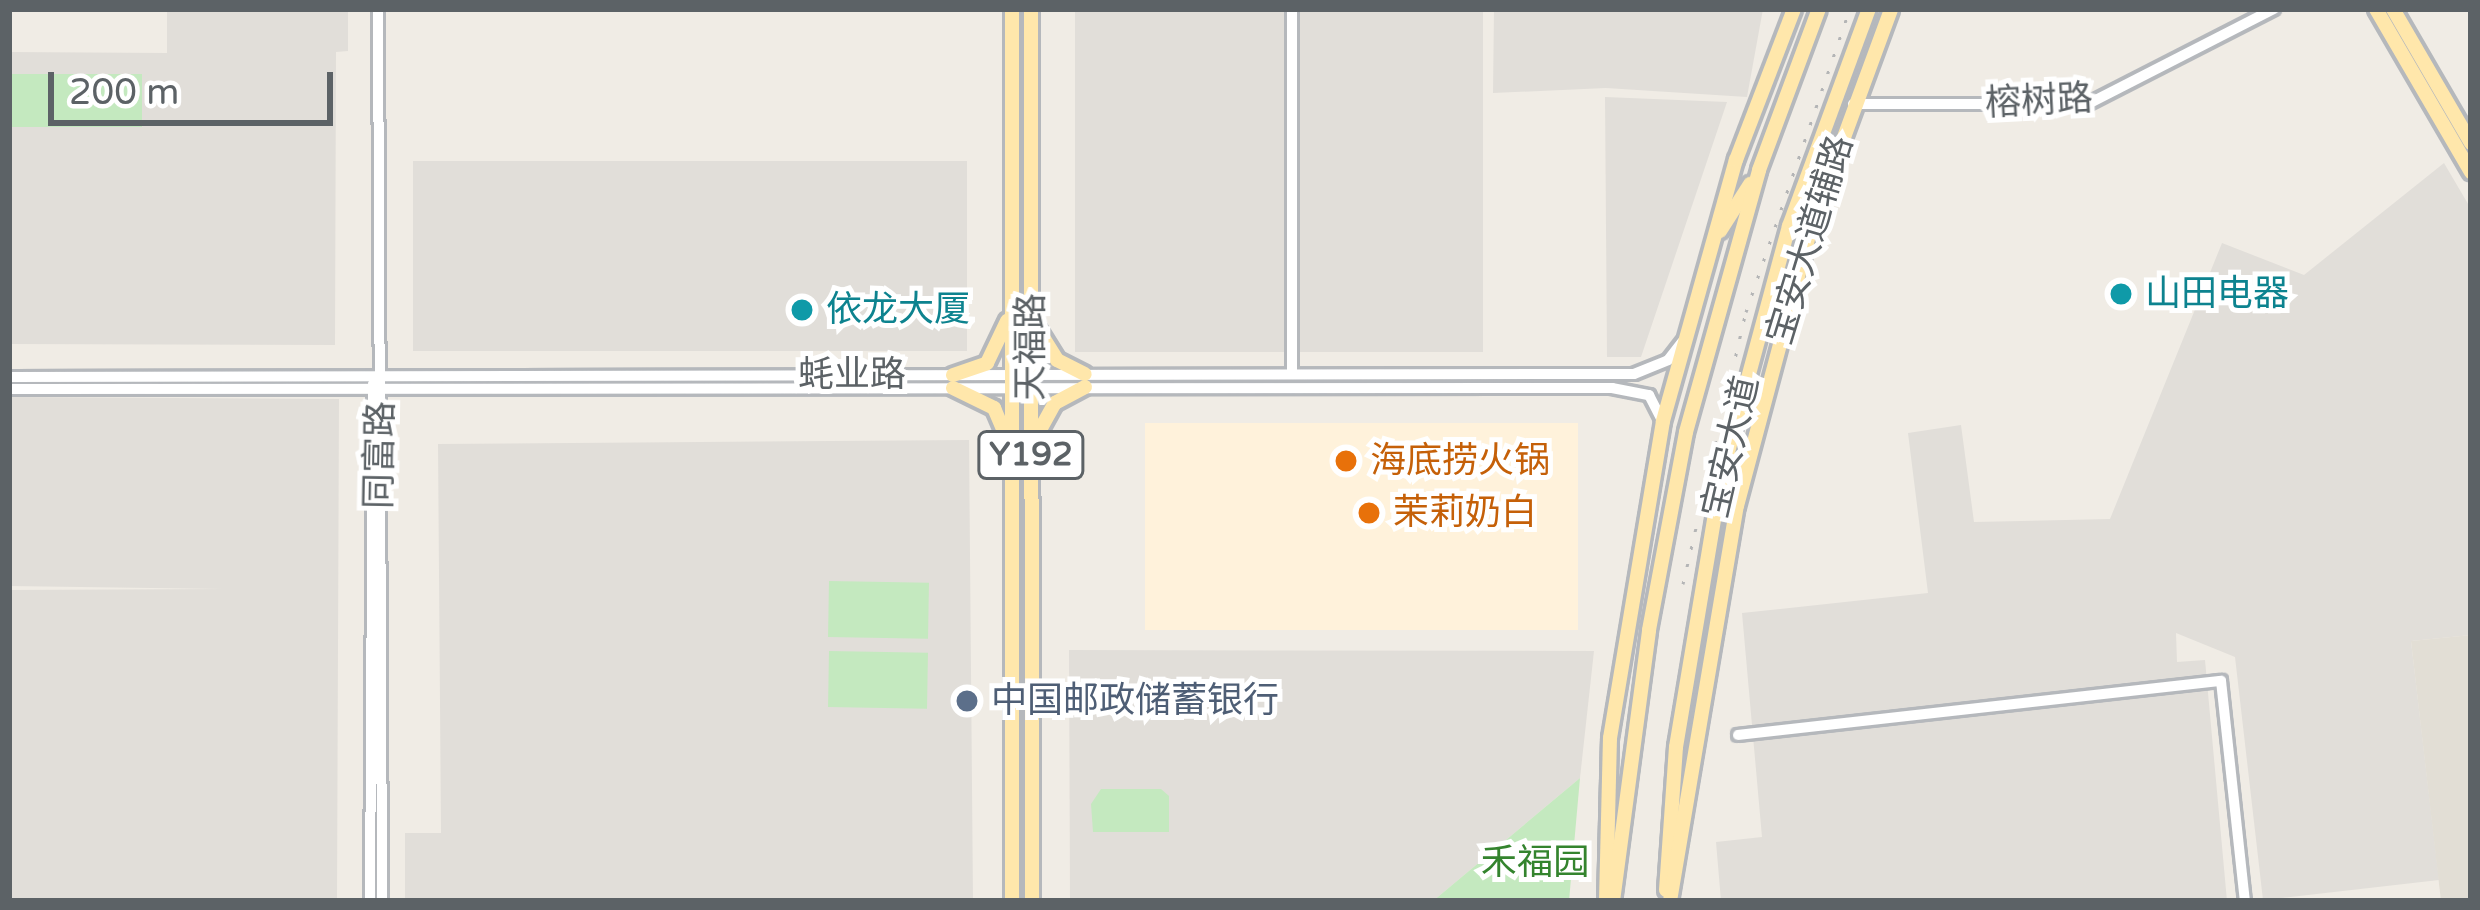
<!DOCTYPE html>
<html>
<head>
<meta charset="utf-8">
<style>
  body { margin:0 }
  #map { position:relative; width:2480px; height:910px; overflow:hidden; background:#f0ece5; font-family:"Varela Round","Noto Sans SC",sans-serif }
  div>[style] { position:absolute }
  .commercial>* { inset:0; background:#fff2db; transform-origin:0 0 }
  .industrial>* { inset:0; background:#e1ded9; transform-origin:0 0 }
  .education>* { inset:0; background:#e2ded5 }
  .green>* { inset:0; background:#c4e9bf; transform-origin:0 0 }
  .roads { filter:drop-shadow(3px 0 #b5b8bc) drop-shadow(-3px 0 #b5b8bc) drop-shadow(0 3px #b5b8bc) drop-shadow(0 -3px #b5b8bc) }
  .minor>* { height:10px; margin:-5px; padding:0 5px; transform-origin:5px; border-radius:5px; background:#fff }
  .major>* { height:14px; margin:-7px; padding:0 7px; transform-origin:7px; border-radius:7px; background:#ffe7ab }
  .rail>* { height:3px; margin-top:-1.5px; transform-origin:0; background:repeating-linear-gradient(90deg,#b4b5b6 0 3px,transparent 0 18px) }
  .dots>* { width:33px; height:33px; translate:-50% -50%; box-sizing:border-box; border:6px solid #fff; border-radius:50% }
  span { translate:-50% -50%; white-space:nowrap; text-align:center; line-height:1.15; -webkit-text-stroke:10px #fff; paint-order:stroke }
  .shield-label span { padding:3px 9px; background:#fff; border:3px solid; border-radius:9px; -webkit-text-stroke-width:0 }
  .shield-label { font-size:33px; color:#5c6266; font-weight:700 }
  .street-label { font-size:36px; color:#5c6266 }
  .culture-label { font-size:36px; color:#0d838f }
  .left { translate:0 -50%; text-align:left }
  .food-label { font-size:36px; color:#c56008 }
  .service-label { font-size:36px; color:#4e5e75 }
  .park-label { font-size:36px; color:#34842e }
  .frame { position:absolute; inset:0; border:12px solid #5c6266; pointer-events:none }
  .scale { position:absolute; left:48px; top:72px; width:285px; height:54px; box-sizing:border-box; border:6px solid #5c6266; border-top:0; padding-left:15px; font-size:36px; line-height:42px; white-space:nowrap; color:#5c6266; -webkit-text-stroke:9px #fff; paint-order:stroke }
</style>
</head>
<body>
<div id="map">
  <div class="commercial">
    <div style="left:1145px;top:423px;width:433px;height:207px"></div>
  </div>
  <div class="industrial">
    <div style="clip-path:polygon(167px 9px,348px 9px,348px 51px,336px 52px,335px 345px,9px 344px,9px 52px,167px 53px)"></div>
    <div style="left:1075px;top:9px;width:408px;height:343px"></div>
    <div style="clip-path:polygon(1494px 9px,1763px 9px,1747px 97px,1606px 88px,1493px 93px)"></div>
    <div style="clip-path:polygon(1605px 97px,1727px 102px,1641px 357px,1607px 357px)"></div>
    <div style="left:413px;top:161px;width:554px;height:190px"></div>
    <div style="clip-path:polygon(2444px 163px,2471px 209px,2471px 635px,2411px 641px,2439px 880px,2263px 900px,2235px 657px,2176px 633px,2177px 662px,2205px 660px,2227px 901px,1721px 901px,1716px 842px,1762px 837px,1742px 613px,1928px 593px,1908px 433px,1961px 425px,1974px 522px,2110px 519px,2222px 243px,2304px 275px)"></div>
    <div style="clip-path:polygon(9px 397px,339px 399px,337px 901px,9px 901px,9px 590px,223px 589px,9px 586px)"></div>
    <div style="clip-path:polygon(969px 440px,973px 901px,405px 901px,405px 833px,441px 833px,438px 444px)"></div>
    <div style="clip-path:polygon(1069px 650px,1594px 651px,1580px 778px,1433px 901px,1070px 901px)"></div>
  </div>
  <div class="education">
    <div style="clip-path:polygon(2471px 635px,2471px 901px,2441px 901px,2411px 641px)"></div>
  </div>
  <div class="green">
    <div style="left:9px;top:74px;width:133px;height:53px"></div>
    <div style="left:829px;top:581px;width:100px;height:56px;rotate:1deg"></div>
    <div style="left:829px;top:651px;width:99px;height:56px;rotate:1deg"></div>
    <div style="clip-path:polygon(1580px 778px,1569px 901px,1433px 901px)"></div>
    <div style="clip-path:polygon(1101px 789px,1161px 789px,1169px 796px,1169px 832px,1093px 832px,1091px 804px)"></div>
  </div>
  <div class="roads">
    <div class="minor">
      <div style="left:378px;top:9px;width:892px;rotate:89.74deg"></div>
      <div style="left:1853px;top:104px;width:235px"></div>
      <div style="left:2088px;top:104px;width:209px;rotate:-27.1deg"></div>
      <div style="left:1292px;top:374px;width:365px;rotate:-90deg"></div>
      <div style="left:9px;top:377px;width:1625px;rotate:-0.11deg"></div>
      <div style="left:1634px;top:374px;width:37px;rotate:-22deg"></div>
      <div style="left:1668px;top:360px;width:23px;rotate:-52deg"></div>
      <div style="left:9px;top:389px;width:1603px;rotate:-0.04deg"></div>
      <div style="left:1612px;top:388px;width:38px;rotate:11deg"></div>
      <div style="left:1649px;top:395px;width:29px;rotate:63deg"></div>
      <div style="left:1738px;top:735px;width:486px;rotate:-6.4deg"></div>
      <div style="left:2221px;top:681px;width:221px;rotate:83.8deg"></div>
      <div style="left:370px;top:901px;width:517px;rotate:-89.67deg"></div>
    </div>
    <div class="major">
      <div style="left:1031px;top:9px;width:892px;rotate:89.94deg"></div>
      <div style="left:2376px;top:9px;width:189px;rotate:59.8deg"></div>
      <div style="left:2393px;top:9px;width:155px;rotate:59.8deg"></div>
      <div style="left:1720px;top:231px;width:56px;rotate:-57.4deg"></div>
      <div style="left:1036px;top:326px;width:40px;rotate:58deg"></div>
      <div style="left:1057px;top:360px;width:31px;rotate:27deg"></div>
      <div style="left:953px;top:375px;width:36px;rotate:-19deg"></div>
      <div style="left:987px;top:363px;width:47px;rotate:-64.5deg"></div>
      <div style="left:953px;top:388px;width:46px;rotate:26deg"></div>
      <div style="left:994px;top:408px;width:33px;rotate:67deg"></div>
      <div style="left:1036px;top:437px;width:39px;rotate:-61deg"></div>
      <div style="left:1055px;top:403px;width:34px;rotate:-28deg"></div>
      <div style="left:1666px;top:890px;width:143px;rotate:-86deg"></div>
      <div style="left:1676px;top:747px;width:273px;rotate:-80.5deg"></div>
      <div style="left:1721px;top:478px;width:261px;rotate:-74.9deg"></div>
      <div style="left:1789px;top:226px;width:231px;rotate:-69.8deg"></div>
      <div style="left:1012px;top:901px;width:892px;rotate:-90deg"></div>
      <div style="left:1606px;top:901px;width:163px;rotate:-88.6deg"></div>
      <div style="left:1610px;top:738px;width:321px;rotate:-80.5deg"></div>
      <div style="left:1663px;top:421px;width:271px;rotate:-74.4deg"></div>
      <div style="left:1736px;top:160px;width:162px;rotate:-69deg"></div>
      <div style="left:1613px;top:901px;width:273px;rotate:-82.4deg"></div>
      <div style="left:1649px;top:630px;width:201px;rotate:-79.4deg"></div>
      <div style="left:1686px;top:432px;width:272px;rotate:-74.4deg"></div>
      <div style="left:1759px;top:170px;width:172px;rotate:-69.6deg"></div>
      <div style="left:1670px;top:901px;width:401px;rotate:-80.4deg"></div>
      <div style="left:1737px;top:506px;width:289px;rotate:-75.1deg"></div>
      <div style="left:1811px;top:227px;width:232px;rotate:-69.8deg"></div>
    </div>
  </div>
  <div class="rail">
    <div style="left:1683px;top:584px;width:279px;rotate:-77deg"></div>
    <div style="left:1746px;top:312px;width:320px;rotate:-71.1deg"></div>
  </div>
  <div class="dots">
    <div style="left:2121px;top:294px;background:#0f9aa8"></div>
    <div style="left:802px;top:310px;background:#0f9aa8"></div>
    <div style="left:1346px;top:461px;background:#e8710a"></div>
    <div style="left:1369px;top:513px;background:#e8710a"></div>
    <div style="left:967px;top:701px;background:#5c6f8a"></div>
  </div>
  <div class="shield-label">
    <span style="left:1031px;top:455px">Y192</span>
  </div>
  <div class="street-label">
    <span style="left:2039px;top:101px;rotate:-3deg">榕树路</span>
    <span style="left:1810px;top:240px;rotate:-73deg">宝安大道辅路</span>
    <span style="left:1031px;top:347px;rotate:-90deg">天福路</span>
    <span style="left:852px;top:375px">蚝业路</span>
    <span style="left:1731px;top:447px;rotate:-77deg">宝安大道</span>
    <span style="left:380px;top:455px;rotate:-89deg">同富路</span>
  </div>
  <div class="culture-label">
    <span class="left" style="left:2145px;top:294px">山田电器</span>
    <span class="left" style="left:826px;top:310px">依龙大厦</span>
  </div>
  <div class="food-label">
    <span class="left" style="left:1370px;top:461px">海底捞火锅</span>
    <span class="left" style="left:1393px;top:513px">茉莉奶白</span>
  </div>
  <div class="service-label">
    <span class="left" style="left:991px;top:701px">中国邮政储蓄银行</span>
  </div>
  <div class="park-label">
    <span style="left:1535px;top:863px">禾福园</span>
  </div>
  <div class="frame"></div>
  <div class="scale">200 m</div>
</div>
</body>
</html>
